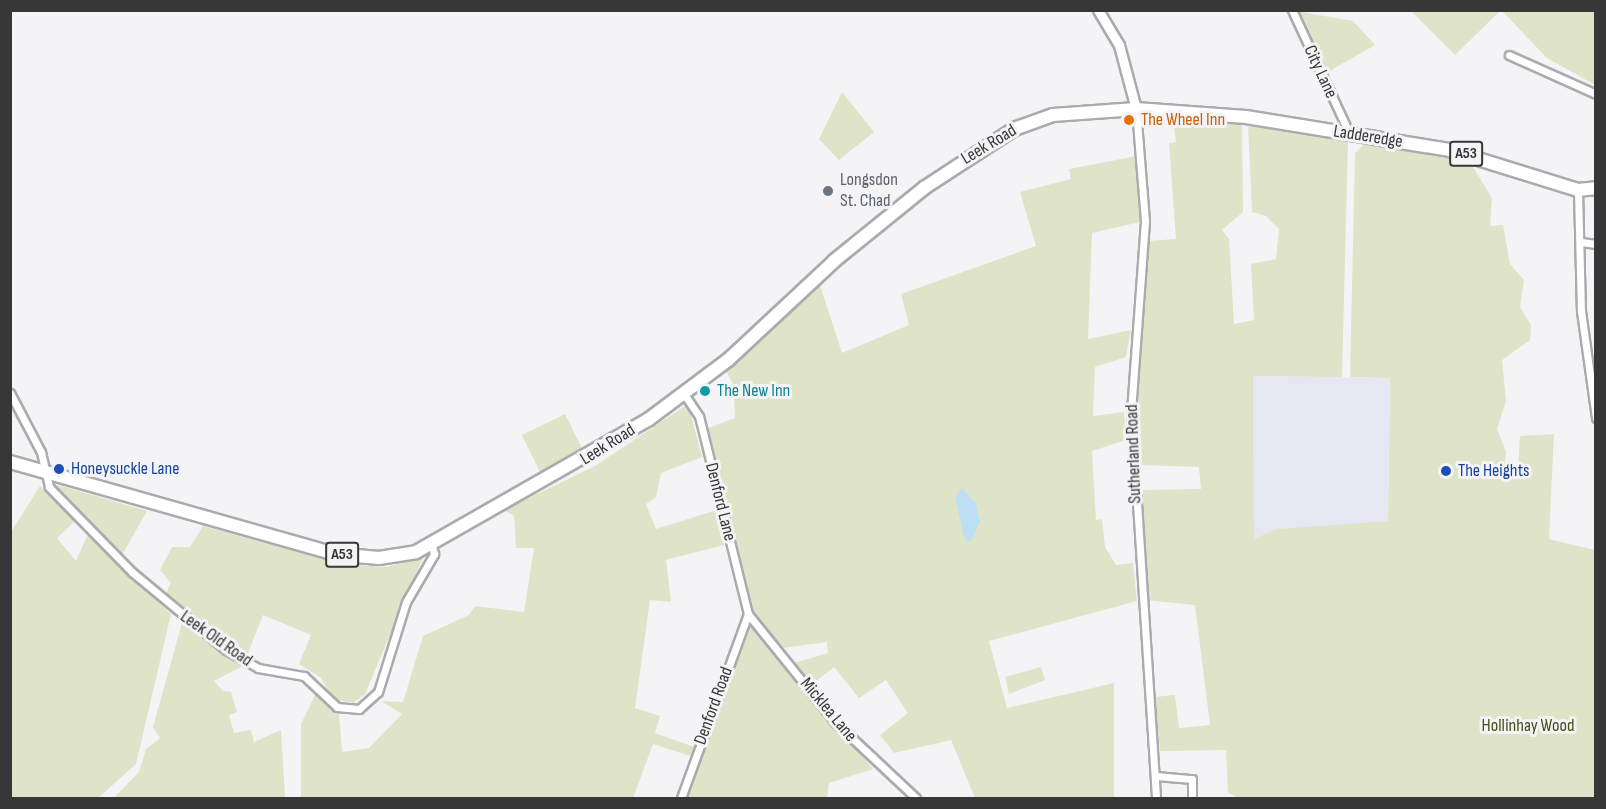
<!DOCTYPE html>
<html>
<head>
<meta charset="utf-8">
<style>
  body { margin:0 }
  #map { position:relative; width:1606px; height:809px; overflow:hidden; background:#f4f4f7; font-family:"Sofia Sans Condensed",sans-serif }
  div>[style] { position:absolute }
  .built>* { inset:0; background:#e5e8f2 }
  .green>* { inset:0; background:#dfe3c7; transform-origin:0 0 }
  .water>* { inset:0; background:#bedef4 }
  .roads { filter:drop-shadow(2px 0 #aaabae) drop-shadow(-2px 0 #aaabae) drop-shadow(0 2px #aaabae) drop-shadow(0 -2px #aaabae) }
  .minor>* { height:7px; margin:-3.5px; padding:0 3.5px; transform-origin:3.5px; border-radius:3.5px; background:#fff }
  .tertiary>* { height:9px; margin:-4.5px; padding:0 4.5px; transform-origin:4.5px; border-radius:4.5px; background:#fff }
  .trunk>* { height:12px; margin:-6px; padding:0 6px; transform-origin:6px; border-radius:6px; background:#fff }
  .dots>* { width:16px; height:16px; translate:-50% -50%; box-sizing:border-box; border:3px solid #f4f4f7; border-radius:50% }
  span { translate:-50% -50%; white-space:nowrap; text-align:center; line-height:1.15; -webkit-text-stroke:6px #f4f4f7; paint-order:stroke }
  .shield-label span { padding:2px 4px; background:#f4f4f7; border:2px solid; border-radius:4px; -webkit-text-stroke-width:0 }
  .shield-label { font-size:16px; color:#373738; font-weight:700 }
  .street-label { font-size:18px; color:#373738 }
  .food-label { font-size:18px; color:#c56008 }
  .left { translate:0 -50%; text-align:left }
  .worship-label { font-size:18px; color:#5b616d }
  .culture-label { font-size:18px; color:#0d838f }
  .transit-label { font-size:18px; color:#164399 }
  .park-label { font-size:18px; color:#474c16 }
  .frame { position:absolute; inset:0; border:12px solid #373738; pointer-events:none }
</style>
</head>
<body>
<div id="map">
  <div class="built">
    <div style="clip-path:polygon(1253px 376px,1390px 378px,1388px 521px,1275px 529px,1254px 539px)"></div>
  </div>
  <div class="green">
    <div style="clip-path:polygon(1295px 11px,1353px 21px,1375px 45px,1324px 74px)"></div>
    <div style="clip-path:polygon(1411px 11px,1500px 11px,1455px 55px)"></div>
    <div style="clip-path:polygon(1502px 11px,1595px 11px,1595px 85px,1547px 58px)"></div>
    <div style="clip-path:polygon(842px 92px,874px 132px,839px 160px,819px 139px)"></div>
    <div style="clip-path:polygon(1173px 117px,1242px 124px,1243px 212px,1222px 230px,1229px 239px,1234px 324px,1254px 320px,1251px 264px,1276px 259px,1279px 229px,1266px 216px,1252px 212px,1248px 124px,1348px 141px,1342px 377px,1253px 376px,1254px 539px,1275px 529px,1388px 521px,1390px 378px,1350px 377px,1355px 153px,1367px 142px,1468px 159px,1492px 198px,1490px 226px,1503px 225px,1510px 264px,1524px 280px,1520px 307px,1531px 325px,1530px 340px,1502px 360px,1506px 401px,1497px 429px,1506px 452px,1504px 471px,1518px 471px,1520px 436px,1554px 434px,1549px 539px,1595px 550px,1595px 798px,1239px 798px,1228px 793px,1226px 750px,1160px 751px,1155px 697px,1175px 695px,1179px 728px,1210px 725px,1195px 605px,1144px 600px,1139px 490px,1201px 489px,1199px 467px,1138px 465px,1138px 370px,1149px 241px,1176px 239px,1169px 143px,1176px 142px)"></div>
    <div style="clip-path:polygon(1137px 156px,1140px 222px,1092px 233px,1088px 339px,1131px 330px,1126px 357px,1095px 367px,1093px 416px,1124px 412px,1126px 440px,1092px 451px,1096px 520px,1102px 519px,1105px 547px,1116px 565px,1133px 563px,1137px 601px,989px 641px,1007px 708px,1114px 683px,1114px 797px,1122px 798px,975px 798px,951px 740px,894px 753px,880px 735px,908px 713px,886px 680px,859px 698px,834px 667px,810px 686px,794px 663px,828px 653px,827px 642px,783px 648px,754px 612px,706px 429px,735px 418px,733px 384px,726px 371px,820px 285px,842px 353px,909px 325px,901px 294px,1036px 246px,1020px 192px,1071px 179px,1069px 169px)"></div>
    <div style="clip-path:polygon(688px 404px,702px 457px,661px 473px,656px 497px,646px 504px,656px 529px,717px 510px,724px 545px,666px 560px,671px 602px,650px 600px,635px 708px,660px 716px,655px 733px,694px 747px,690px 756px,653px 744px,633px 798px,301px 798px,301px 724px,316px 693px,339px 714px,342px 752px,369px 748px,402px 714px,381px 701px,403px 702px,423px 636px,469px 615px,475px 606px,524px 612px,534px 548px,516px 548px,514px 516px,504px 510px,595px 466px)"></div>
    <div style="left:565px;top:414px;width:46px;height:48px;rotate:64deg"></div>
    <div style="clip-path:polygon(58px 485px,147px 511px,122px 555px,56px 488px)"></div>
    <div style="clip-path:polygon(40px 486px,75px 521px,57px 538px,76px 561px,88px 534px,171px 614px,136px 764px,98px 798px,11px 798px,11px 532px)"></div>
    <div style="clip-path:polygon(203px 526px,342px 564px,387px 567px,423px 557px,365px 694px,353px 703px,333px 699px,321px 678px,299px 664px,311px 635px,263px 615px,246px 658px,165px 595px,171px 583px,160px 570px,172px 547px,190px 547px)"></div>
    <div style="clip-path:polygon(750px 622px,873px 769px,829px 783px,827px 798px,686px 798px)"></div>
    <div style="clip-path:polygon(182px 623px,243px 666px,214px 681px,223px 691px,231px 692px,237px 712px,229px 715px,234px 733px,251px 730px,254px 742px,281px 730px,285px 798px,114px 798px,139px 772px,146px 749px,160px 738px,153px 727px)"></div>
    <div style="clip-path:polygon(1041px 667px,1045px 680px,1009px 694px,1005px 677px)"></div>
  </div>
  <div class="water">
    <div style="clip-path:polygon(962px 488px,976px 504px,980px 522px,970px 543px,964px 537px,955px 497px)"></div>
  </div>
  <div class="roads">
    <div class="minor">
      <div style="left:1292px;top:10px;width:136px;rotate:65.1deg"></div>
      <div style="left:1509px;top:55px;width:95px;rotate:24.1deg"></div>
      <div style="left:1136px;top:109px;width:112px;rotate:85.4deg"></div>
      <div style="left:1145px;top:221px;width:190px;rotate:94.2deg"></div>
      <div style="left:1131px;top:410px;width:389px;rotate:86.3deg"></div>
      <div style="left:1578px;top:190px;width:121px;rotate:88.6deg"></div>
      <div style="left:1581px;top:311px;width:108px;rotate:82deg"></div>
      <div style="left:1581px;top:242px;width:15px;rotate:8deg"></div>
      <div style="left:10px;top:393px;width:67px;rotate:62.3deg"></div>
      <div style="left:41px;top:452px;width:36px;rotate:77deg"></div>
      <div style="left:49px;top:487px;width:119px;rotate:45.7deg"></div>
      <div style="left:132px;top:572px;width:122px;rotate:39.7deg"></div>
      <div style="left:226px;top:650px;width:37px;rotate:29deg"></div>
      <div style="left:258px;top:668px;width:47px;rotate:9.9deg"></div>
      <div style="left:304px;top:676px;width:45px;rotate:43.2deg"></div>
      <div style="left:337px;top:707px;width:22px;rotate:5deg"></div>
      <div style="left:359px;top:709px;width:25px;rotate:-42deg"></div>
      <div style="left:378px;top:692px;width:94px;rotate:-72.7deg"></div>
      <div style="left:406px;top:602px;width:56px;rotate:-59.7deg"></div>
      <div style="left:434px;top:554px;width:8px;rotate:-104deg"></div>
      <div style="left:684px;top:394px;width:27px;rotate:56deg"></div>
      <div style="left:699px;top:416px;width:204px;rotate:76.1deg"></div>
      <div style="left:748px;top:614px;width:139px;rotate:51.1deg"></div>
      <div style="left:835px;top:722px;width:111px;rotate:43.2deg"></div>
      <div style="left:1156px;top:776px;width:36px;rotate:5deg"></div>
      <div style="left:1192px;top:779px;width:19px;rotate:90deg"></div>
      <div style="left:681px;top:798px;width:196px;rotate:-70deg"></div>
    </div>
    <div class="tertiary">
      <div style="left:1098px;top:10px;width:41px;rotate:59deg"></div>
      <div style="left:1119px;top:45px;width:66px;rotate:75.1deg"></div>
    </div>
    <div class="trunk">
      <div style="left:10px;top:462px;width:338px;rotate:15.8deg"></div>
      <div style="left:335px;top:554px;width:44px;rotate:5.2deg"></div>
      <div style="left:379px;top:558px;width:37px;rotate:-9deg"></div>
      <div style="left:416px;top:552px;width:268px;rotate:-29.7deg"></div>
      <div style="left:649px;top:419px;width:99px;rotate:-36.8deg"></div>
      <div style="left:728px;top:360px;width:145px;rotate:-43deg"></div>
      <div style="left:834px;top:261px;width:116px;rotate:-39deg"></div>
      <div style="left:924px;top:188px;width:108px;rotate:-33.2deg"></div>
      <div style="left:1014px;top:129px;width:41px;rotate:-19.7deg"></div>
      <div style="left:1053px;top:115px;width:83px;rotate:-4.1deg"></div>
      <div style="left:1136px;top:109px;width:110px;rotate:4.2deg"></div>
      <div style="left:1246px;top:117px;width:206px;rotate:9.2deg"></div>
      <div style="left:1449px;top:150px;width:135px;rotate:17.2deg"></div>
      <div style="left:1578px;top:190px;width:18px;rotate:-6deg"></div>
    </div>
  </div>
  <div class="dots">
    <div style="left:1129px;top:120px;background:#e8710a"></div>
    <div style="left:828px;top:191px;background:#6b7280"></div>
    <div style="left:705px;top:391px;background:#0f9aa8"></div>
    <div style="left:59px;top:469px;background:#1a4fb4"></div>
    <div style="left:1446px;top:471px;background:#1a4fb4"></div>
  </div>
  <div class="shield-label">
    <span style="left:1466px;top:154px">A53</span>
    <span style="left:342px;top:555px">A53</span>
  </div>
  <div class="street-label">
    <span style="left:1320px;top:72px;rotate:65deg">City Lane</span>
    <span style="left:1368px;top:137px;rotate:9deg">Ladderedge</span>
    <span style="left:989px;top:145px;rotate:-31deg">Leek Road</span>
    <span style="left:608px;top:445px;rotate:-32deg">Leek Road</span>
    <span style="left:1134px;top:454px;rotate:-92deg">Sutherland Road</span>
    <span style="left:720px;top:502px;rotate:76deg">Denford Lane</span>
    <span style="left:216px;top:639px;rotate:35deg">Leek Old Road</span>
    <span style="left:714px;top:706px;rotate:-70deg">Denford Road</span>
    <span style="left:828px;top:710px;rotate:50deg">Micklea Lane</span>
  </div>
  <div class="food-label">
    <span class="left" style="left:1141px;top:120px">The Wheel Inn</span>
  </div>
  <div class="worship-label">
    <span class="left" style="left:840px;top:191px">Longsdon<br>St. Chad</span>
  </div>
  <div class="culture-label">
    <span class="left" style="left:717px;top:391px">The New Inn</span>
  </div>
  <div class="transit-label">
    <span class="left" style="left:71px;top:469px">Honeysuckle Lane</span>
    <span class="left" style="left:1458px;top:471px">The Heights</span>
  </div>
  <div class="park-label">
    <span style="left:1528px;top:726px">Hollinhay Wood</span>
  </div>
  <div class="frame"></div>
</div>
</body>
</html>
